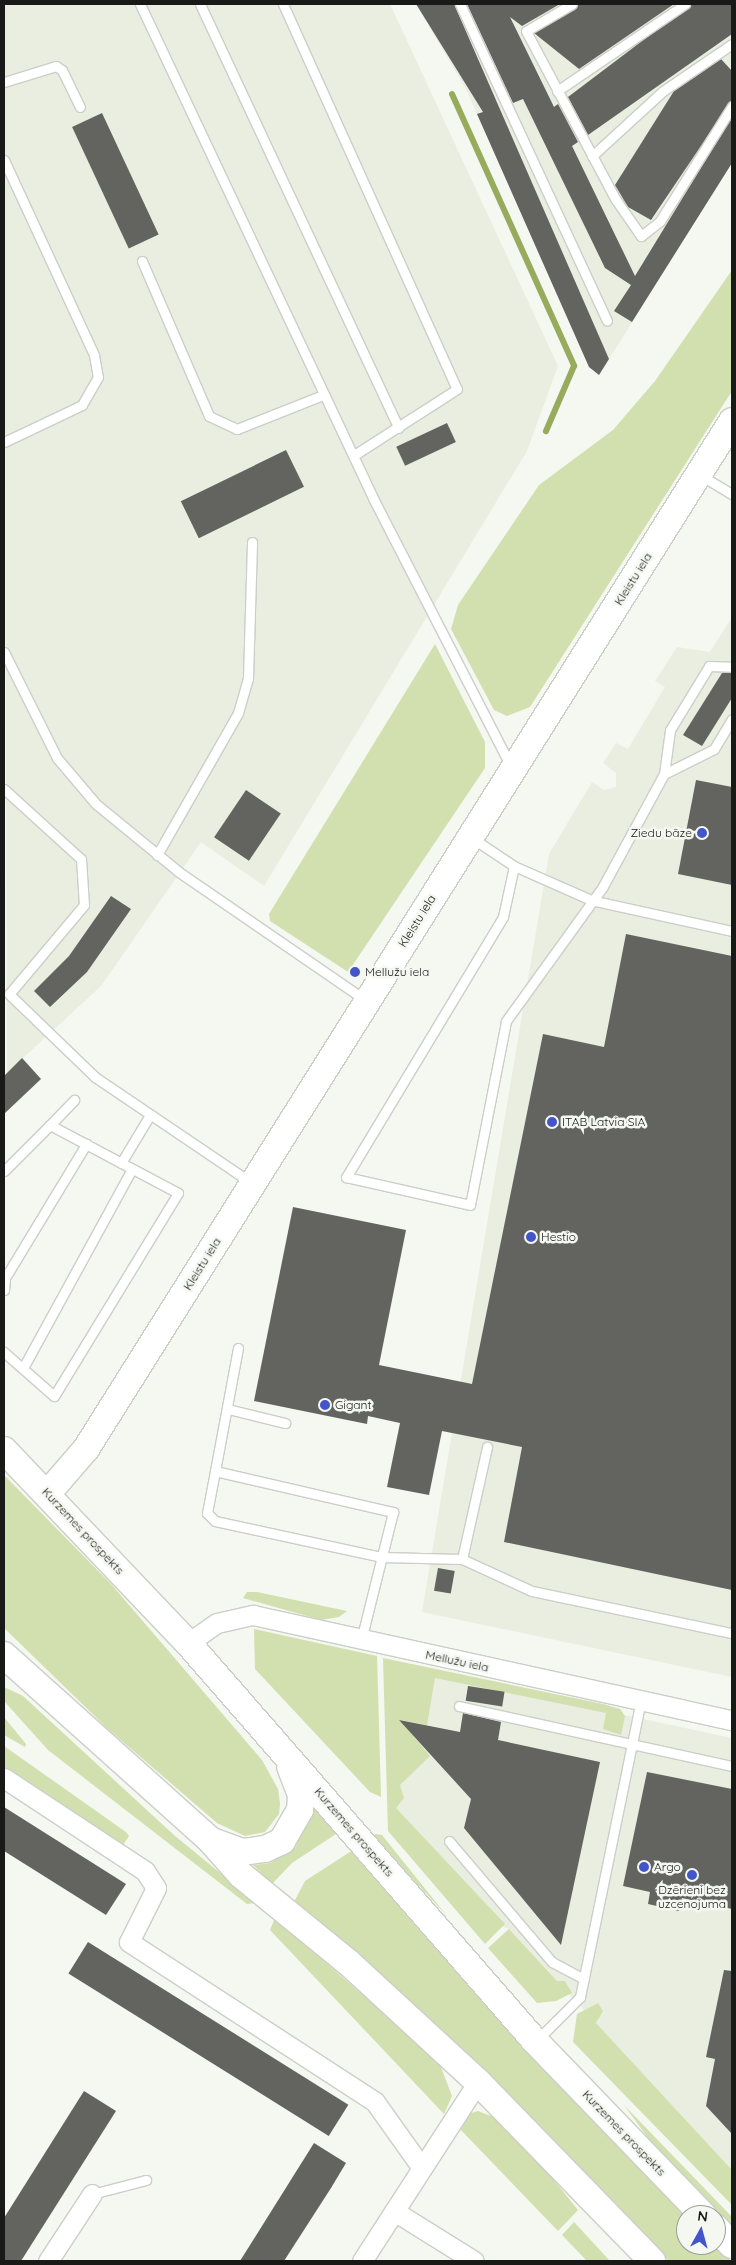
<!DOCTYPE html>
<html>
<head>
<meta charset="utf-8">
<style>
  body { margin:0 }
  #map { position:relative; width:736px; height:2265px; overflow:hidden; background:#f5f7f1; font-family:Quicksand,sans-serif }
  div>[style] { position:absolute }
  .built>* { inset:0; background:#e9eee0 }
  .green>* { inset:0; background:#d1e0ae }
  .stream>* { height:6px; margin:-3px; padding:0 3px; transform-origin:3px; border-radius:3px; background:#97ab5d }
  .building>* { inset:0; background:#63645f; transform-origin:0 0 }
  .roads { filter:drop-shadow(1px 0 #cccec8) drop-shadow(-1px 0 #cccec8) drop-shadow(0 1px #cccec8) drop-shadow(0 -1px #cccec8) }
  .lane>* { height:9px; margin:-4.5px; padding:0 4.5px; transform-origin:4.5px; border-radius:4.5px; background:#fff }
  .street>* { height:19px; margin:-9.5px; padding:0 9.5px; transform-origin:9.5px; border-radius:9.5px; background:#fff }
  .secondary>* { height:26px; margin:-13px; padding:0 13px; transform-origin:13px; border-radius:13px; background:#fff }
  .dots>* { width:14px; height:14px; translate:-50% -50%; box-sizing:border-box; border:2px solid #f5f7f1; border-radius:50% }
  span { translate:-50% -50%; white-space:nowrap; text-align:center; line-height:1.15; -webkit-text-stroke:5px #f5f7f1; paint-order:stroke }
  .street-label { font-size:12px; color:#191a17 }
  .poi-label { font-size:12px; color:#191a17 }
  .right { translate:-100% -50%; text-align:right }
  .left { translate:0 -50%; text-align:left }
  .frame { position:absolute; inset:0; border:5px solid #191a17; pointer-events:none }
  .north { position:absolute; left:676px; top:2205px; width:50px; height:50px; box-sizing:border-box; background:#f5f7f1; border:1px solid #9d9f9a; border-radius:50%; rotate:7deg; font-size:14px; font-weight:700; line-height:20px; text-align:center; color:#191a17 }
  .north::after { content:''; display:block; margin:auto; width:18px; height:22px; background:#4356c9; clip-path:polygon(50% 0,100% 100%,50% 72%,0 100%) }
</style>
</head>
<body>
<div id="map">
  <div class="built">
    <div style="clip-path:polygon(4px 4px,390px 4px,558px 366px,527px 451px,264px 886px,201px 842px,101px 986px,23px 1058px,41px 1079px,7px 1111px)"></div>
    <div style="clip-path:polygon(416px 4px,732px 4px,732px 163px,599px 375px,589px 367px,467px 91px)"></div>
    <div style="clip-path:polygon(732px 617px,732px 1677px,422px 1612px,549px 854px,592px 782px,604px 790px,616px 787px,616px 773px,603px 763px,616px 743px,628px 749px,665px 687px,655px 681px,677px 647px,710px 652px)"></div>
    <div style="clip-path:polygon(395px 1666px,732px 1738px,732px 2170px,509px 1929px,501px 1926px,394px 1812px)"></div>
  </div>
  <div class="green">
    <div style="clip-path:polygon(732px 270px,732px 391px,530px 707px,507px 716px,494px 710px,451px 629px,458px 605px,539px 485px,613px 430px,655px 381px)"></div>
    <div style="clip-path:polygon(435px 644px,485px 742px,485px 768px,348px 972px,270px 921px,269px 914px)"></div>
    <div style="clip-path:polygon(4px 1475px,111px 1584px,262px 1760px,278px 1789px,280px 1803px,279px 1814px,265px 1832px,245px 1836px,217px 1823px,107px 1728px,4px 1628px)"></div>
    <div style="clip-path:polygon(247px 1592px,257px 1592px,347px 1611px,339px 1617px,321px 1620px,243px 1598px)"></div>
    <div style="clip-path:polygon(254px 1629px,377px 1656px,381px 1797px,370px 1792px,255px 1669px)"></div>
    <div style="clip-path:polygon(383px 1658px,603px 1704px,620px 1709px,625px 1716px,621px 1735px,603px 1729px,606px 1713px,435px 1678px,427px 1725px,400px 1720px,430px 1756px,400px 1785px,404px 1798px,396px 1808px,505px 1924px,485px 1944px,388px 1831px)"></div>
    <div style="clip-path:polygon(4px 1687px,23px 1696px,175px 1836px,257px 1903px,247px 1904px,48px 1750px,4px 1701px)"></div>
    <div style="clip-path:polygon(4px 1717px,26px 1744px,25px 1747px,4px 1735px)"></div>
    <div style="clip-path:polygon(4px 1746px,126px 1832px,129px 1836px,121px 1848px,4px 1772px)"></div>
    <div style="clip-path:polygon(314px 1807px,339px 1832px,292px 1863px,272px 1884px,253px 1865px,270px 1863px,295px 1848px)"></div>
    <div style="clip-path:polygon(375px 1834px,382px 1835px,447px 1916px,374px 1837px)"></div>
    <div style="clip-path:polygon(353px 1850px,522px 2044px,686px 2215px,686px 2245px,715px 2245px,731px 2261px,669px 2261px,578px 2166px,294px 1902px,305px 1881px)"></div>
    <div style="clip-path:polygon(275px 1918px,439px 2062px,452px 2096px,444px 2114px,270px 1930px)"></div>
    <div style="clip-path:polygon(509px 1929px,557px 1981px,565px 1981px,572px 1993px,556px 2001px,537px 2003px,488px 1948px)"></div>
    <div style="clip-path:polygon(598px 2003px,603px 2011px,596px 2023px,732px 2170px,731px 2204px,573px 2042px,577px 2014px)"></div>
    <div style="clip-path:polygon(624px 2105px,732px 2217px,732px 2229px,657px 2150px)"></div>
    <div style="clip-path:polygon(478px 2111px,496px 2118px,532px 2153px,578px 2210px,558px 2231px,458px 2127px,468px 2114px)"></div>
    <div style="clip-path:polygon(574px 2222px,610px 2261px,587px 2261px,562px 2235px)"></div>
  </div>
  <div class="stream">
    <div style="left:452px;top:94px;width:298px;rotate:65.8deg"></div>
    <div style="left:574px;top:366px;width:71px;rotate:113.3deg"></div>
  </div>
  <div class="building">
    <div style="clip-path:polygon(416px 4px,454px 4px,609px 359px,599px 375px,589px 367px,477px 114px,483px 112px)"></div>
    <div style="clip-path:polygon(467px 4px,560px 4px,522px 26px,510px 17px,554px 107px,558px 104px,578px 142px,572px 146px,635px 276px,732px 117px,732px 163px,632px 322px,614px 311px,631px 285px,605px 268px,523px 99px,513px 103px)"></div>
    <div style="clip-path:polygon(578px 4px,674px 4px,579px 69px,534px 33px)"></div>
    <div style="clip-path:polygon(691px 4px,732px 4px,732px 34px,588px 135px,568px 97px)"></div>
    <div style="clip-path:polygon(721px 59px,732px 71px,732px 100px,651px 220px,628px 207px,615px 185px,674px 91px)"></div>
    <div style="left:102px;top:113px;width:134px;height:33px;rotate:65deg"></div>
    <div style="left:447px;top:423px;width:21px;height:56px;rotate:65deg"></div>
    <div style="left:286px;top:450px;width:41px;height:117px;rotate:64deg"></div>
    <div style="clip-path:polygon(722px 673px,732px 673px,732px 698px,702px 746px,683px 735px)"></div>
    <div style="clip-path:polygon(696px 780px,732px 787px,732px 885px,678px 874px)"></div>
    <div style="left:246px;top:790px;width:42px;height:57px;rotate:34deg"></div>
    <div style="clip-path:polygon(111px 896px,131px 909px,87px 972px,50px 1007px,34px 991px,69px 956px)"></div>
    <div style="clip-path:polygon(626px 934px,732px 956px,732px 1590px,504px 1542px,522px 1447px,442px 1431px,429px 1495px,387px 1487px,400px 1423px,368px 1416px,367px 1424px,254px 1401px,293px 1207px,406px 1230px,379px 1365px,472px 1384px,543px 1034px,604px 1047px)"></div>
    <div style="clip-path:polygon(22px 1058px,41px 1079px,4px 1114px,4px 1076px)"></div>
    <div style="left:438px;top:1568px;width:17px;height:23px;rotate:10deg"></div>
    <div style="left:468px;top:1686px;width:37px;height:15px;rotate:9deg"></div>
    <div style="clip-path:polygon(463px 1713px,501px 1722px,498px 1740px,600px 1762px,561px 1945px,464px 1828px,471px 1799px,399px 1720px,460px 1732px)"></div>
    <div style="clip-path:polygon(647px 1772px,732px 1789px,732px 1909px,682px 1898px,679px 1911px,648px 1904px,650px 1892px,623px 1886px)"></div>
    <div style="clip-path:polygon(4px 1807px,126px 1884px,106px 1915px,4px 1851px)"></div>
    <div style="left:88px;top:1942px;width:307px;height:37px;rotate:32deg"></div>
    <div style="clip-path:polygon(724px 1970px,732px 1971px,732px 2134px,706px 2106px,715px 2059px,706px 2057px)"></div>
    <div style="clip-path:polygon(84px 2091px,116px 2111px,21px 2261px,4px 2261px,4px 2218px)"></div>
    <div style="clip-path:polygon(314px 2143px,346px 2163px,331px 2188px,284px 2261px,240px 2261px)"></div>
  </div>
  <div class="roads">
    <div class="lane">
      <div style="left:140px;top:4px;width:548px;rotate:64.74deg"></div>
      <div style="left:374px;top:500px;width:300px;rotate:62.8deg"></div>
      <div style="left:200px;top:4px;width:468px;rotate:64.9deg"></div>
      <div style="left:283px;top:4px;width:422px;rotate:65.7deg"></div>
      <div style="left:457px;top:389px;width:122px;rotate:147.3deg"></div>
      <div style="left:460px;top:4px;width:349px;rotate:65.1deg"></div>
      <div style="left:572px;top:4px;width:53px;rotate:149.6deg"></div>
      <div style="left:526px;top:31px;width:191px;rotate:62deg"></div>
      <div style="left:616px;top:200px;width:44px;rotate:55.2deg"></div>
      <div style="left:641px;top:236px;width:24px;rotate:-38deg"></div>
      <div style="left:660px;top:221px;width:136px;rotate:-57.9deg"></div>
      <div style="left:4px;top:82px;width:54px;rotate:-17.1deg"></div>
      <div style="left:56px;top:66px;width:7px;rotate:34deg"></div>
      <div style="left:62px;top:70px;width:41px;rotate:64.1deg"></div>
      <div style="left:557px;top:91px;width:155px;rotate:-34.2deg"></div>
      <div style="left:592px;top:156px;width:96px;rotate:-42.5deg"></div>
      <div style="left:663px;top:91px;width:83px;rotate:-34.3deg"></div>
      <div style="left:4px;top:160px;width:215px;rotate:65.2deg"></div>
      <div style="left:94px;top:355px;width:22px;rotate:80deg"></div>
      <div style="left:98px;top:377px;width:32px;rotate:120deg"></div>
      <div style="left:82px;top:405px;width:86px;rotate:154.6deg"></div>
      <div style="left:142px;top:261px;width:169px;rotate:66.6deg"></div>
      <div style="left:209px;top:416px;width:31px;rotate:25deg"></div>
      <div style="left:237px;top:429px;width:92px;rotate:-21.6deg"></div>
      <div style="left:700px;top:475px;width:37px;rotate:31deg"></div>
      <div style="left:4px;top:652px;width:119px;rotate:63.4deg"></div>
      <div style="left:57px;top:758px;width:60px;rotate:49.7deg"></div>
      <div style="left:96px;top:804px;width:107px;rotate:39.3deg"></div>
      <div style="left:179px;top:872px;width:226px;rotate:34.5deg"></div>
      <div style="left:664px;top:774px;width:56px;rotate:-26.6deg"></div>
      <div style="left:714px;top:749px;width:35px;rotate:-59deg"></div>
      <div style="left:4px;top:789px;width:104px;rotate:42.3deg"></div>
      <div style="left:81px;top:859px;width:46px;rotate:86.3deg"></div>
      <div style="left:84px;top:905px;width:116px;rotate:130.1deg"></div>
      <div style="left:9px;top:994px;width:120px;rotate:44deg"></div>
      <div style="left:95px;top:1077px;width:187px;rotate:34.1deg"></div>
      <div style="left:472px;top:838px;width:50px;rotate:33.7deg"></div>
      <div style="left:514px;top:866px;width:84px;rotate:23.8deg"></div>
      <div style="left:591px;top:900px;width:144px;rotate:12.4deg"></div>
      <div style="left:157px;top:855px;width:163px;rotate:-60.3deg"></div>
      <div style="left:238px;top:713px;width:36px;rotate:-74deg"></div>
      <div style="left:248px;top:678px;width:136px;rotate:-88.3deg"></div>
      <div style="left:514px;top:866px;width:52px;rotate:102.2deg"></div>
      <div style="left:503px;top:917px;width:304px;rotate:121.1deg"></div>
      <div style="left:346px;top:1177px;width:127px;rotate:12.7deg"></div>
      <div style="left:470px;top:1205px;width:187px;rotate:-78.9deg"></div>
      <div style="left:506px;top:1021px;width:164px;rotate:-54.2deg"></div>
      <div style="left:602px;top:888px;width:130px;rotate:-61.5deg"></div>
      <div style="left:664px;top:774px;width:44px;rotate:-82.2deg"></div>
      <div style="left:670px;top:730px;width:75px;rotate:-58.6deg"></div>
      <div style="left:709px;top:666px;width:23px;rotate:2deg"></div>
      <div style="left:50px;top:1125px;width:35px;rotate:-46deg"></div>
      <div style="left:121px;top:1163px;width:56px;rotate:-58.9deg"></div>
      <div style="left:4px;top:1171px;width:65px;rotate:-45deg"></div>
      <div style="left:50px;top:1125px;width:145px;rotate:28deg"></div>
      <div style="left:178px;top:1193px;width:238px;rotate:121.4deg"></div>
      <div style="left:54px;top:1396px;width:67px;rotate:-138.7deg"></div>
      <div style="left:4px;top:1290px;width:12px;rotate:-85deg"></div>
      <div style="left:5px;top:1278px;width:157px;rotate:-58.8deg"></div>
      <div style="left:238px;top:1348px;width:125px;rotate:100.6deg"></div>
      <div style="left:215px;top:1471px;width:183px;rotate:13deg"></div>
      <div style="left:393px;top:1512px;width:132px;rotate:104deg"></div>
      <div style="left:23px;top:1368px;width:227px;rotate:-61.3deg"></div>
      <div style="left:228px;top:1409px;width:59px;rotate:13.8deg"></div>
      <div style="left:215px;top:1471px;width:43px;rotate:100.8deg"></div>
      <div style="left:207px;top:1513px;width:11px;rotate:45deg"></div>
      <div style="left:215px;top:1521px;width:171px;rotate:12.2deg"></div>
      <div style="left:382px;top:1557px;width:80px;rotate:1.4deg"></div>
      <div style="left:462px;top:1559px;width:77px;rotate:24.6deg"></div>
      <div style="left:532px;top:1591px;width:204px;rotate:11.9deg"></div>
      <div style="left:462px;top:1559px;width:115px;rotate:-77.4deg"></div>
      <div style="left:459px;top:1706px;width:280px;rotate:12.4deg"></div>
      <div style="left:449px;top:1841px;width:159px;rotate:49.6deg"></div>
      <div style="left:552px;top:1962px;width:36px;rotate:28deg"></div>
      <div style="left:537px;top:2040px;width:61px;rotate:-45deg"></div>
      <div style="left:580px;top:1997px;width:303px;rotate:-78.4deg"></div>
      <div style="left:92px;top:2194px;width:56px;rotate:-14.5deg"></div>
    </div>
    <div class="street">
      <div style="left:188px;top:1643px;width:35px;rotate:-35deg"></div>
      <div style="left:217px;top:1623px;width:37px;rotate:-13deg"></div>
      <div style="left:253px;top:1615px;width:490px;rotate:12.4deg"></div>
      <div style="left:4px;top:1778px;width:169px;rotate:33.4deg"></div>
      <div style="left:145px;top:1871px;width:20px;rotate:57deg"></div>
      <div style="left:156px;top:1888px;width:60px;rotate:116.6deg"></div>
      <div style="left:129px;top:1942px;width:293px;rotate:33deg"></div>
      <div style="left:375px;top:2102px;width:81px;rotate:54.5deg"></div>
      <div style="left:394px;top:2211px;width:94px;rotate:32deg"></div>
      <div style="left:48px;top:2261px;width:80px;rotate:-56.7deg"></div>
      <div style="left:362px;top:2261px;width:213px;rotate:-57.1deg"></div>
    </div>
    <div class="secondary">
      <div style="left:4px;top:1450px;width:267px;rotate:46.4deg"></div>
      <div style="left:188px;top:1643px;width:528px;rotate:48.92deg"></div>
      <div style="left:535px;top:2041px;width:242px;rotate:46deg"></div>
      <div style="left:48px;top:1493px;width:58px;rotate:-49.2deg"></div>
      <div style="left:86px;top:1449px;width:1214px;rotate:-57.85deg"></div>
      <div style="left:4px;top:1655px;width:278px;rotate:41.9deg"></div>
      <div style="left:211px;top:1841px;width:45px;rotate:48.6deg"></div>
      <div style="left:241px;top:1875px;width:139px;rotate:39.2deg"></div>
      <div style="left:349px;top:1963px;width:176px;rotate:42.7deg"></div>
      <div style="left:478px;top:2082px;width:250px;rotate:45.8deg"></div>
      <div style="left:212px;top:1841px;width:33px;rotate:20deg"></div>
      <div style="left:243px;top:1852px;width:22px;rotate:-8deg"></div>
      <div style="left:265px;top:1849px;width:19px;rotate:-25deg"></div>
      <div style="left:282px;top:1841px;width:36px;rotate:-60deg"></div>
      <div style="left:300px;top:1810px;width:15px;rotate:-86deg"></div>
      <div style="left:301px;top:1795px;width:30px;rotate:-111deg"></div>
      <div style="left:716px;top:2228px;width:23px;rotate:47deg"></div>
    </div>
  </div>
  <div class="dots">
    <div style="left:702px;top:833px;background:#4356c9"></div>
    <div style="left:355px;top:972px;background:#4356c9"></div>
    <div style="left:552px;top:1122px;background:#4356c9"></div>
    <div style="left:531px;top:1237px;background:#4356c9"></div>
    <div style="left:325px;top:1405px;background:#4356c9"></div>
    <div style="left:644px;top:1867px;background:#4356c9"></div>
    <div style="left:692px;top:1875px;background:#4356c9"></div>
  </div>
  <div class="street-label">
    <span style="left:633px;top:579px;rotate:-58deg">Kleistu iela</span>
    <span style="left:417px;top:921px;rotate:-58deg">Kleistu iela</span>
    <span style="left:202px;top:1264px;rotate:-58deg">Kleistu iela</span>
    <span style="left:83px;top:1531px;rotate:47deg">Kurzemes prospekts</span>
    <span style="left:457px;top:1661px;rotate:12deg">Mellužu iela</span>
    <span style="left:354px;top:1832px;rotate:49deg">Kurzemes prospekts</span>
    <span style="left:624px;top:2133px;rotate:46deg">Kurzemes prospekts</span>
  </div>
  <div class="poi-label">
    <span class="right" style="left:692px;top:833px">Ziedu bāze</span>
    <span class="left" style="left:365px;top:972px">Mellužu iela</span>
    <span class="left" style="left:562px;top:1122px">ITAB Latvia SIA</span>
    <span class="left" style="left:541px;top:1237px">Hestio</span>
    <span class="left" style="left:335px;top:1405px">Gigant</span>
    <span class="left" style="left:654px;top:1867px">Argo</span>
    <span style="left:692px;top:1897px">Dzērieni bez<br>uzcenojuma</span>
  </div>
  <div class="frame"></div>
  <div class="north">N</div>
</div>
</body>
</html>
